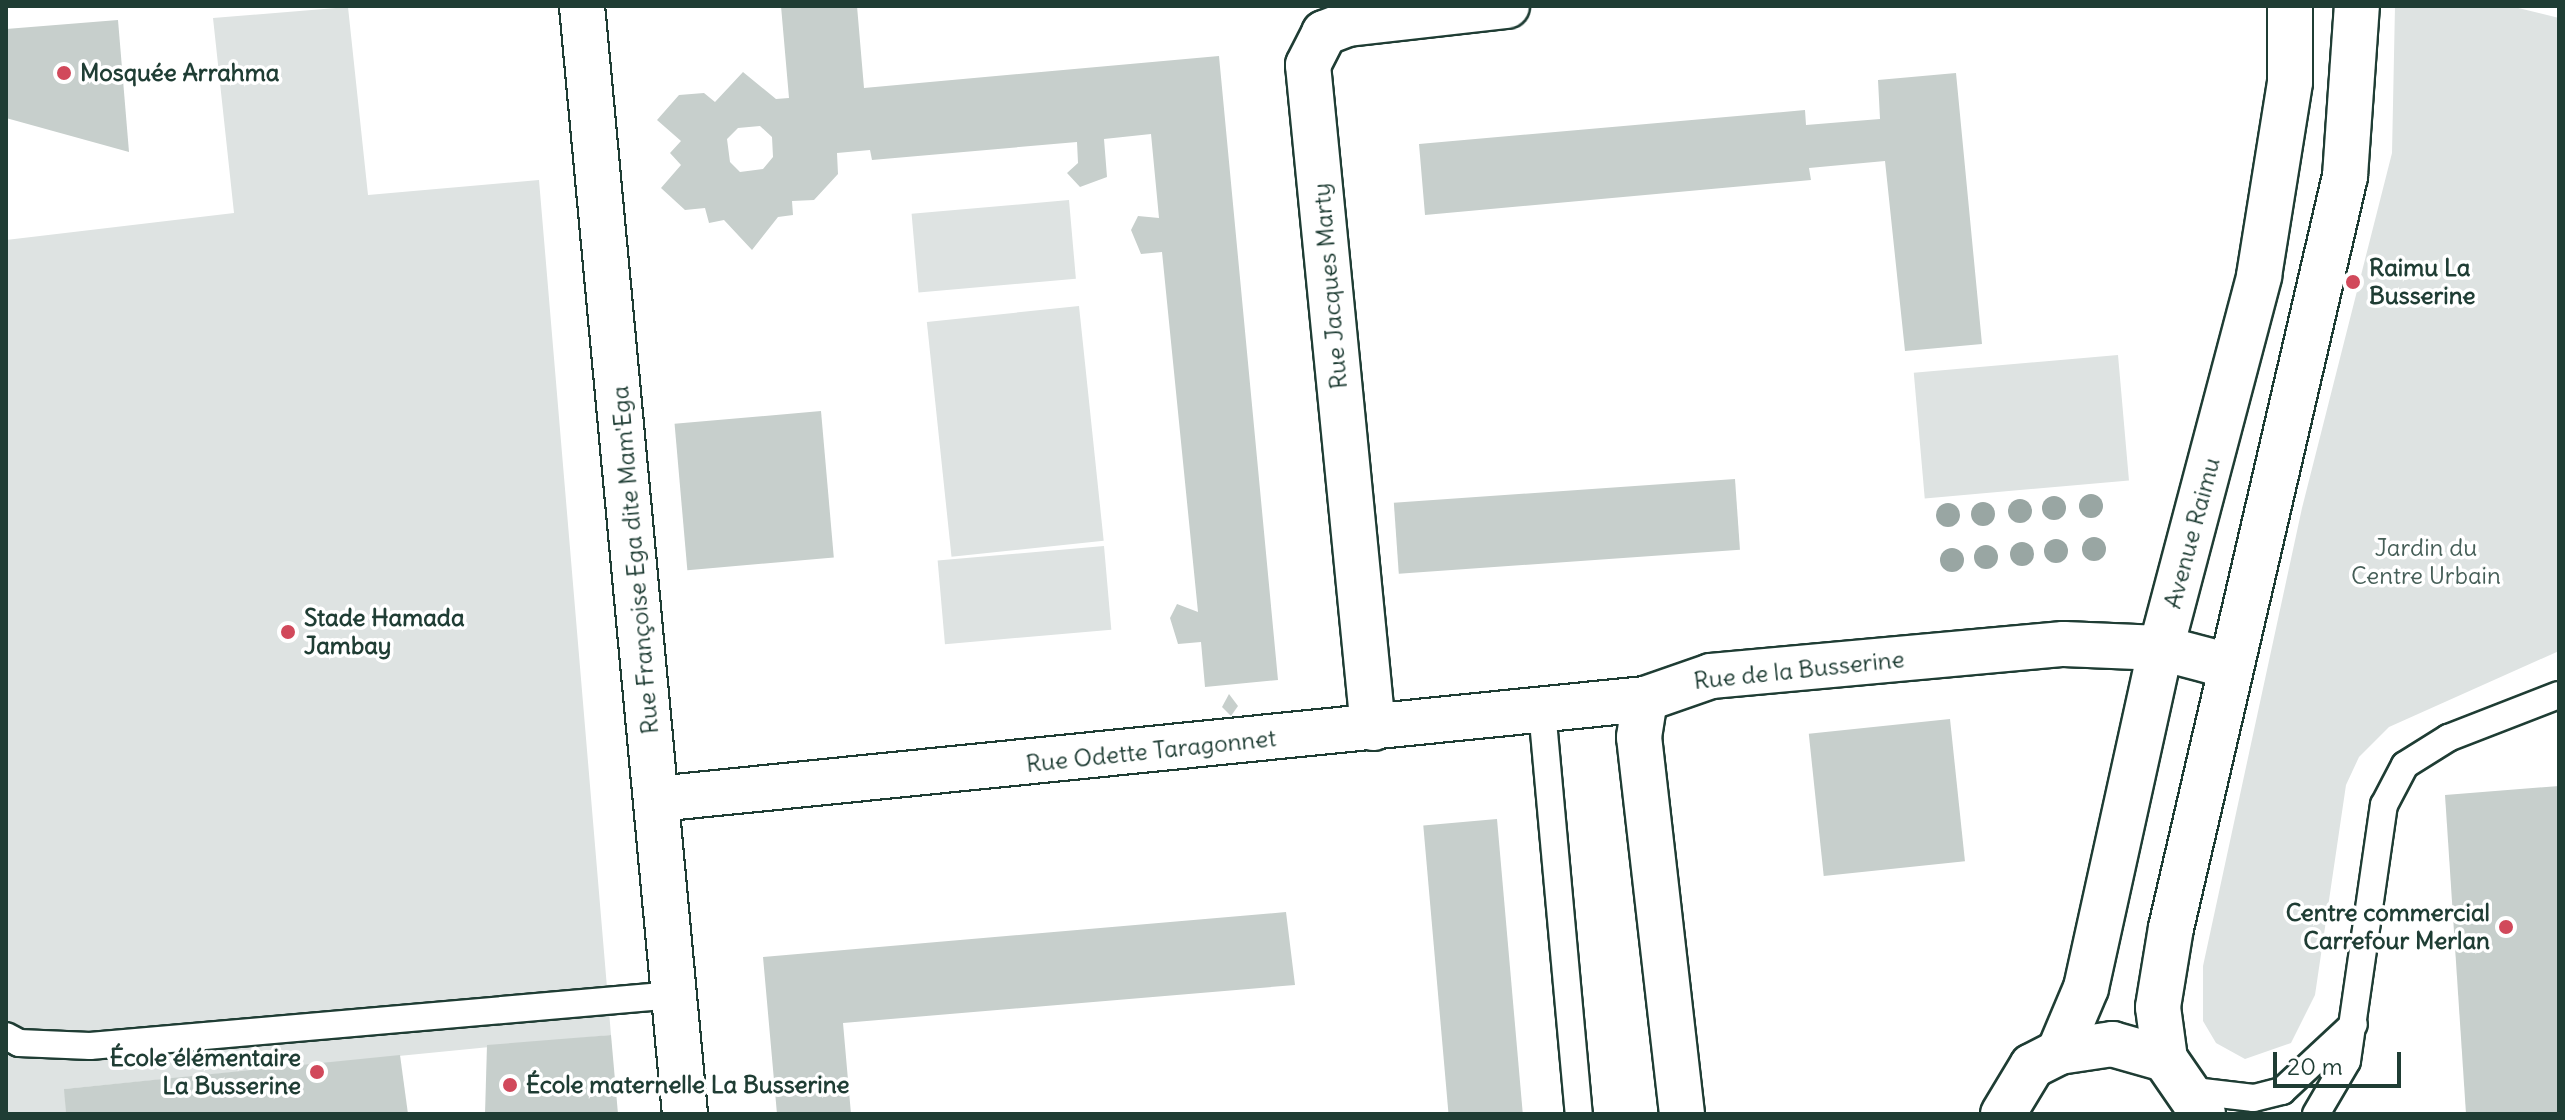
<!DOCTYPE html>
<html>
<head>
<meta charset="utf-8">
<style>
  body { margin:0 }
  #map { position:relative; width:2565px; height:1120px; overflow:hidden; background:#fff; font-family:Delius,sans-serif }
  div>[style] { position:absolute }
  .green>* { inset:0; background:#dee3e2; transform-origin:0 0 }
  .building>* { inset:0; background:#c7cfcc; transform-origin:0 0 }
  .roads { filter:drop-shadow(2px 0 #1f3d34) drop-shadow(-2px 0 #1f3d34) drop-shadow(0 2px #1f3d34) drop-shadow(0 -2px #1f3d34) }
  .service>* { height:26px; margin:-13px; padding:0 13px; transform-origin:13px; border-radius:13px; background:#fff }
  .minor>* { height:44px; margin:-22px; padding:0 22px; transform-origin:22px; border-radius:22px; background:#fff }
  .tertiary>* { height:44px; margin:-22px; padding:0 22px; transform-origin:22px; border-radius:22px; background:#fff }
  .trees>* { width:24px; height:24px; margin:-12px; border-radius:50%; background:#99a6a3 }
  .dots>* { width:22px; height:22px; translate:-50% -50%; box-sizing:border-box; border:4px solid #fff; border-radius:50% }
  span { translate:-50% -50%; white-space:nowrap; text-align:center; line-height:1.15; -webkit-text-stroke:7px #fff; paint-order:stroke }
  .poi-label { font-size:24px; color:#1f3d34; font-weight:700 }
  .left { translate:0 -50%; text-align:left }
  .right { translate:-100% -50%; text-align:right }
  .street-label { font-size:24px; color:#1f3d34 }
  .park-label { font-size:24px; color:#455e57 }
  .frame { position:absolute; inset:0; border:8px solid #1f3d34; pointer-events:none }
  .scale { position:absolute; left:2273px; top:1052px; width:128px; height:36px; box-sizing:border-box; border:4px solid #1f3d34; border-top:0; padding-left:10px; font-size:24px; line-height:28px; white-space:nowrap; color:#1f3d34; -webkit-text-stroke:6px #fff; paint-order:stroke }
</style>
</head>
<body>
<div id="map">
  <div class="green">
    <div style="clip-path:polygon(2395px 6px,2510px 6px,2559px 18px,2559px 651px,2389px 727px,2359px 757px,2346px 785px,2315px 995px,2291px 1043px,2245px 1059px,2216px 1043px,2203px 1021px,2203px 966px,2302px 508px,2392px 153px)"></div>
    <div style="clip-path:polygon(348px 7px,368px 195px,539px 180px,611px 1035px,65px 1089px,66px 1114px,6px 1114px,6px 240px,234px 213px,213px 18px)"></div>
    <div style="left:1069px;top:200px;width:79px;height:158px;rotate:85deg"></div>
    <div style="left:1079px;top:306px;width:236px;height:153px;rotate:84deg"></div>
    <div style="left:2118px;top:355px;width:126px;height:205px;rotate:85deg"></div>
    <div style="left:1104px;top:546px;width:84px;height:167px;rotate:85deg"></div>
  </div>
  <div class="building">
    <div style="clip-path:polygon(evenodd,781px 6px,857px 6px,864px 88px,1219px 56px,1278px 680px,1205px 687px,1201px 642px,1178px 644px,1170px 618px,1177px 604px,1198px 612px,1162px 252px,1141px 254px,1131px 230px,1138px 216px,1159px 218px,1151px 134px,1104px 139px,1107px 177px,1080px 187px,1067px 173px,1078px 163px,1077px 142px,872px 160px,870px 150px,837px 153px,838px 174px,814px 200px,792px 201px,793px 215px,778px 217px,752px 250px,724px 220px,709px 223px,705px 208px,685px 210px,661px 188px,681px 165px,670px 153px,681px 141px,657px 120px,679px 95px,704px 93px,715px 102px,743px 72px,776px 99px,789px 98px,781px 6px,760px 126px,772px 137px,773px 157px,763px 169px,740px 172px,730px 162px,727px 139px,738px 128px,760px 126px)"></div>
    <div style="clip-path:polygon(118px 20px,129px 152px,6px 118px,6px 29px)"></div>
    <div style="clip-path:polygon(1956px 73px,1982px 344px,1905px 351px,1885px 161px,1809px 168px,1811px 180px,1425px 215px,1419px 144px,1805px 110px,1806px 125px,1880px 119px,1878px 80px)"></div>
    <div style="left:821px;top:411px;width:147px;height:147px;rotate:85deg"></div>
    <div style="left:1735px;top:479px;width:71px;height:342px;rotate:86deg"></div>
    <div style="clip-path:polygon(1229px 694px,1238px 706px,1231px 716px,1222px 707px)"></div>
    <div style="left:1950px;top:719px;width:143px;height:142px;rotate:84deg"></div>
    <div style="clip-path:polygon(2559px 786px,2559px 1114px,2466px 1114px,2445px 795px)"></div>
    <div style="left:1497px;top:819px;width:296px;height:74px;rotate:85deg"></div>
    <div style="clip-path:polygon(1286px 912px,1295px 985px,843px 1023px,851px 1114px,777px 1114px,763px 957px)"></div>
    <div style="clip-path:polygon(611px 1035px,618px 1114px,485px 1114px,487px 1045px)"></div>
    <div style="clip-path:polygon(400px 1055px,408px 1114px,66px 1114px,64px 1089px)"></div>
  </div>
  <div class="roads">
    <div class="service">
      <div style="left:1542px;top:710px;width:406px;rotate:84.8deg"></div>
      <div style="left:6px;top:1036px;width:15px;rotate:28deg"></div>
      <div style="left:19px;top:1043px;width:71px;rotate:2.4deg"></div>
      <div style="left:90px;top:1046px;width:586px;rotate:-4.99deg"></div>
      <div style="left:2194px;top:1091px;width:60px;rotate:6.7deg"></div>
      <div style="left:2254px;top:1098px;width:29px;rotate:-14deg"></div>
      <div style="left:2282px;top:1091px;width:98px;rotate:-42.9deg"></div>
      <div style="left:2316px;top:1114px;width:61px;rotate:-59.7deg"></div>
      <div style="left:2347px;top:1061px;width:259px;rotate:-81.8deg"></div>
      <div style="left:2384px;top:805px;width:45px;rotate:-62.3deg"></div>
      <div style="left:2405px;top:765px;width:51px;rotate:-32.1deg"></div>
      <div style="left:2448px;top:738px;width:119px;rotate:-21.2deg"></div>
    </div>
    <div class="minor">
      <div style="left:582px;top:6px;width:1113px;rotate:84.69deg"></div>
      <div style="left:1373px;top:728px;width:666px;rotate:-95.6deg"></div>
      <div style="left:1308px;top:65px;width:36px;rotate:-63deg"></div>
      <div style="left:1324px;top:33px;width:26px;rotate:-21deg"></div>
      <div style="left:1348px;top:24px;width:160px;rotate:-6.5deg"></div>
      <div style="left:657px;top:799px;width:993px;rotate:-5.78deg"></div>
      <div style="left:1682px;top:1114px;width:379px;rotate:-96.5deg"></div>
      <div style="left:1639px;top:737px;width:38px;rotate:-81deg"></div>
      <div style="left:1645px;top:699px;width:70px;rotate:-19.2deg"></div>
      <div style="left:1711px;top:676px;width:354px;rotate:-5.2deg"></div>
      <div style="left:2064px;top:644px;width:97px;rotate:2.4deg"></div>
      <div style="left:2161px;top:648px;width:70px;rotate:14.8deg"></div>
    </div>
    <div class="tertiary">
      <div style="left:2059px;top:1052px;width:69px;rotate:-67.1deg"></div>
      <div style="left:2086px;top:988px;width:348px;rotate:-77.6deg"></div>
      <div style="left:2161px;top:648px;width:385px;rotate:-75.2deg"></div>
      <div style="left:2259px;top:276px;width:196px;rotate:-80.9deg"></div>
      <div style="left:2290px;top:82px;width:76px;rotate:-90deg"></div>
      <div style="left:2165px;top:1059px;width:52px;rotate:-97.7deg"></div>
      <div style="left:2158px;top:1007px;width:80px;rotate:-80.7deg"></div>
      <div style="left:2171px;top:928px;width:772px;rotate:-76.97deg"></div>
      <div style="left:2345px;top:176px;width:170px;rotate:-86deg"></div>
      <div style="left:2003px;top:1114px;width:56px;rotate:-58.9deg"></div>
      <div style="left:2032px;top:1066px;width:30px;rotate:-27deg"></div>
      <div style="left:2059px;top:1052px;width:54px;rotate:-8.6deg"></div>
      <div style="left:2112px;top:1044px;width:55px;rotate:15.8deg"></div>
      <div style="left:2165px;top:1059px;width:67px;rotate:55.4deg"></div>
    </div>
  </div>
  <div class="trees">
    <div style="left:2091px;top:506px"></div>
    <div style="left:2054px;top:508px"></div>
    <div style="left:2020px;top:511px"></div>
    <div style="left:1983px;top:514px"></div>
    <div style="left:1948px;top:515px"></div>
    <div style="left:2094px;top:549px"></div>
    <div style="left:2056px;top:551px"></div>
    <div style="left:2022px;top:554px"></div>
    <div style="left:1986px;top:557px"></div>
    <div style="left:1952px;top:560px"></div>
  </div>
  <div class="dots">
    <div style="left:64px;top:73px;background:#d1495b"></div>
    <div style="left:2353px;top:282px;background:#d1495b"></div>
    <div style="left:288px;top:632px;background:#d1495b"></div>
    <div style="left:2506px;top:927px;background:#d1495b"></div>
    <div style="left:317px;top:1072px;background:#d1495b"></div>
    <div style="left:510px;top:1085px;background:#d1495b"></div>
  </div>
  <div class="poi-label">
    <span class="left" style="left:80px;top:73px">Mosquée Arrahma</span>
    <span class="left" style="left:2369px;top:282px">Raimu La<br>Busserine</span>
    <span class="left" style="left:304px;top:632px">Stade Hamada<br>Jambay</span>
    <span class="right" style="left:2490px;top:927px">Centre commercial<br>Carrefour Merlan</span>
    <span class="right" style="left:301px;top:1072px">École élémentaire<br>La Busserine</span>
    <span class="left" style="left:526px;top:1085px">École maternelle La Busserine</span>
  </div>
  <div class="street-label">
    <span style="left:1330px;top:286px;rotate:-95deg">Rue Jacques Marty</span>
    <span style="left:2192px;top:533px;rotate:-75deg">Avenue Raimu</span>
    <span style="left:635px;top:560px;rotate:-95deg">Rue Françoise Ega dite Mam'Ega</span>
    <span style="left:1799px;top:670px;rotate:-6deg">Rue de la Busserine</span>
    <span style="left:1151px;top:751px;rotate:-6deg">Rue Odette Taragonnet</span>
  </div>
  <div class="park-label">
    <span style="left:2426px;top:562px">Jardin du<br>Centre Urbain</span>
  </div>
  <div class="frame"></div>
  <div class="scale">20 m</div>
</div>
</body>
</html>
